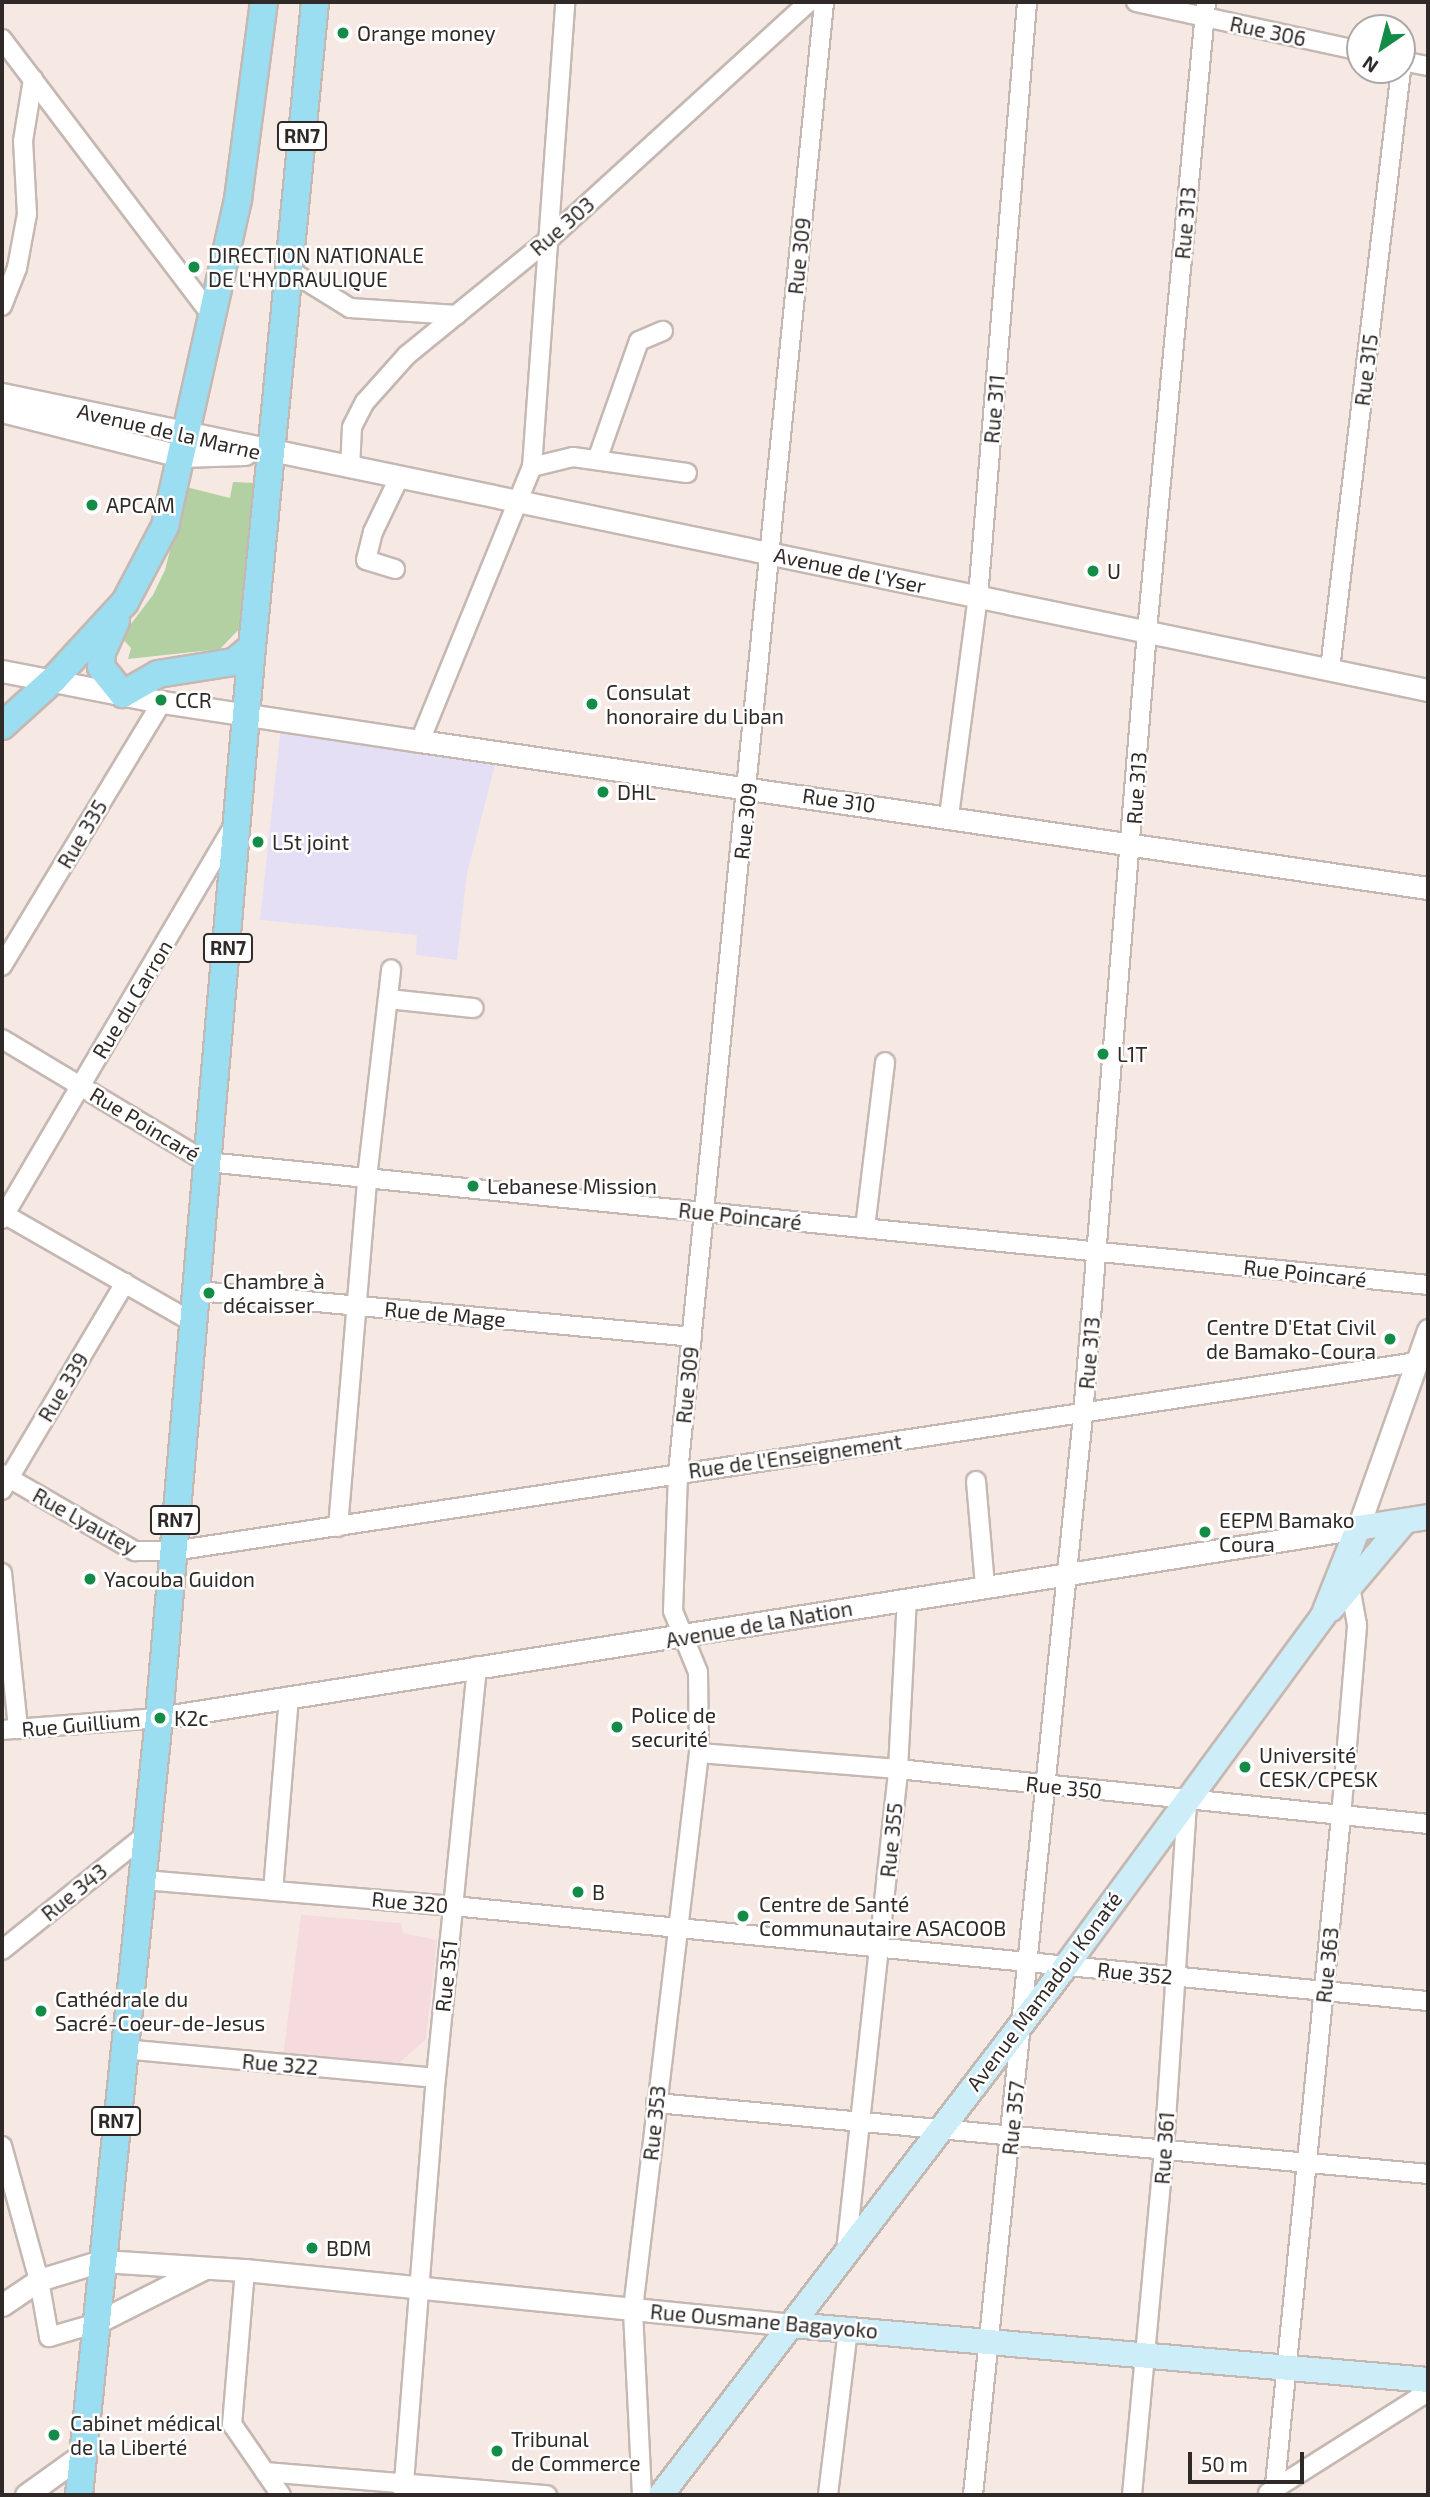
<!DOCTYPE html>
<html>
<head>
<meta charset="utf-8">
<style>
  body { margin:0 }
  #map { position:relative; width:1430px; height:2497px; overflow:hidden; background:#f6e9e3; font-family:"Exo 2",sans-serif }
  div>[style] { position:absolute }
  .commercial>* { inset:0; background:#e4dff4 }
  .education>* { inset:0; background:#f5dbde }
  .green>* { inset:0; background:#b2d0a1 }
  .roads { filter:drop-shadow(2px 0 #c5b8b2) drop-shadow(-2px 0 #c5b8b2) drop-shadow(0 2px #c5b8b2) drop-shadow(0 -2px #c5b8b2) }
  .minor>* { height:18px; margin:-9px; padding:0 9px; transform-origin:9px; border-radius:9px; background:#fff }
  .tertiary>* { height:21px; margin:-10.5px; padding:0 10.5px; transform-origin:10.5px; border-radius:10.5px; background:#fff }
  .secondary>* { height:24px; margin:-12px; padding:0 12px; transform-origin:12px; border-radius:12px; background:#cdeef8 }
  .primary>* { height:26px; margin:-13px; padding:0 13px; transform-origin:13px; border-radius:13px; background:#9bddf1 }
  .dots>* { width:19px; height:19px; translate:-50% -50%; box-sizing:border-box; border:4px solid #fff; border-radius:50% }
  span { translate:-50% -50%; white-space:nowrap; text-align:center; line-height:1.15; -webkit-text-stroke:5px #fff; paint-order:stroke }
  .shield-label span { padding:2px 5px; background:#fff; border:2px solid; border-radius:5px; -webkit-text-stroke-width:0 }
  .shield-label { font-size:19px; color:#2f2a28; font-weight:700 }
  .street-label { font-size:21px; color:#2f2a28 }
  .poi-label { font-size:21px; color:#2f2a28 }
  .left { translate:0 -50%; text-align:left }
  .right { translate:-100% -50%; text-align:right }
  .frame { position:absolute; inset:0; border:4px solid #2f2a28; pointer-events:none }
  .north { position:absolute; left:1346px; top:14px; width:70px; height:70px; box-sizing:border-box; background:#fff; border:2px solid #acaaa9; border-radius:50%; rotate:215deg; font-size:19px; font-weight:700; line-height:28px; text-align:center; color:#2f2a28 }
  .north::after { content:''; display:block; margin:auto; width:24px; height:32px; background:#128c47; clip-path:polygon(50% 0,100% 100%,50% 72%,0 100%) }
  .scale { position:absolute; left:1188px; top:2452px; width:116px; height:32px; box-sizing:border-box; border:4px solid #2f2a28; border-top:0; padding-left:9px; font-size:21px; line-height:24px; white-space:nowrap; color:#2f2a28; -webkit-text-stroke:5px #fff; paint-order:stroke }
</style>
</head>
<body>
<div id="map">
  <div class="commercial">
    <div style="clip-path:polygon(281px 725px,498px 754px,467px 873px,457px 960px,416px 955px,417px 935px,260px 920px)"></div>
  </div>
  <div class="education">
    <div style="clip-path:polygon(301px 1915px,401px 1923px,403px 1933px,437px 1940px,426px 2039px,388px 2073px,283px 2057px)"></div>
  </div>
  <div class="green">
    <div style="clip-path:polygon(233px 482px,256px 483px,244px 624px,220px 649px,128px 659px,131px 648px,121px 637px,153px 595px,165px 570px,186px 487px,230px 498px)"></div>
  </div>
  <div class="roads">
    <div class="minor">
      <div style="left:1136px;top:2px;width:229px;rotate:12.3deg"></div>
      <div style="left:2px;top:39px;width:348px;rotate:52.8deg"></div>
      <div style="left:1402px;top:61px;width:26px;rotate:11deg"></div>
      <div style="left:289px;top:270px;width:72px;rotate:31.9deg"></div>
      <div style="left:350px;top:308px;width:107px;rotate:3.7deg"></div>
      <div style="left:2px;top:306px;width:41px;rotate:-68.5deg"></div>
      <div style="left:17px;top:268px;width:55px;rotate:-79.5deg"></div>
      <div style="left:27px;top:214px;width:73px;rotate:-93.1deg"></div>
      <div style="left:23px;top:141px;width:63px;rotate:-80.8deg"></div>
      <div style="left:597px;top:460px;width:126px;rotate:-70.6deg"></div>
      <div style="left:639px;top:341px;width:26px;rotate:-23deg"></div>
      <div style="left:532px;top:467px;width:42px;rotate:-13.7deg"></div>
      <div style="left:573px;top:457px;width:115px;rotate:8deg"></div>
      <div style="left:350px;top:468px;width:41px;rotate:-87.2deg"></div>
      <div style="left:352px;top:427px;width:28px;rotate:-63deg"></div>
      <div style="left:365px;top:402px;width:63px;rotate:-48.2deg"></div>
      <div style="left:407px;top:355px;width:181px;rotate:-39.2deg"></div>
      <div style="left:547px;top:241px;width:355px;rotate:-42.4deg"></div>
      <div style="left:395px;top:569px;width:30px;rotate:-163deg"></div>
      <div style="left:366px;top:560px;width:29px;rotate:-76deg"></div>
      <div style="left:373px;top:532px;width:60px;rotate:-64.3deg"></div>
      <div style="left:1330px;top:669px;width:603px;rotate:-83.24deg"></div>
      <div style="left:420px;top:741px;width:296px;rotate:-67.8deg"></div>
      <div style="left:532px;top:467px;width:466px;rotate:-85.9deg"></div>
      <div style="left:949px;top:816px;width:221px;rotate:-82.5deg"></div>
      <div style="left:978px;top:597px;width:597px;rotate:-85.29deg"></div>
      <div style="left:2px;top:966px;width:309px;rotate:-58.8deg"></div>
      <div style="left:388px;top:999px;width:86px;rotate:6deg"></div>
      <div style="left:2px;top:1039px;width:239px;rotate:31deg"></div>
      <div style="left:207px;top:1162px;width:1227px;rotate:5.75deg"></div>
      <div style="left:2px;top:1213px;width:221px;rotate:29.8deg"></div>
      <div style="left:2px;top:1219px;width:455px;rotate:-59.5deg"></div>
      <div style="left:865px;top:1228px;width:167px;rotate:-83.1deg"></div>
      <div style="left:198px;top:1291px;width:496px;rotate:5.3deg"></div>
      <div style="left:2px;top:1474px;width:154px;rotate:30.1deg"></div>
      <div style="left:135px;top:1551px;width:38px"></div>
      <div style="left:173px;top:1551px;width:1258px;rotate:-8.64deg"></div>
      <div style="left:976px;top:1481px;width:105px;rotate:85.1deg"></div>
      <div style="left:2px;top:1490px;width:241px;rotate:-59.3deg"></div>
      <div style="left:338px;top:1527px;width:350px;rotate:-85.2deg"></div>
      <div style="left:367px;top:1178px;width:210px;rotate:-83.4deg"></div>
      <div style="left:2px;top:1573px;width:157px;rotate:84.1deg"></div>
      <div style="left:2px;top:1730px;width:157px;rotate:-4.4deg"></div>
      <div style="left:699px;top:1753px;width:200px;rotate:4.6deg"></div>
      <div style="left:898px;top:1769px;width:533px;rotate:5.92deg"></div>
      <div style="left:144px;top:1880px;width:310px;rotate:4.8deg"></div>
      <div style="left:453px;top:1906px;width:980px;rotate:5.57deg"></div>
      <div style="left:273px;top:1891px;width:195px;rotate:-85.3deg"></div>
      <div style="left:2px;top:1950px;width:186px;rotate:-38.7deg"></div>
      <div style="left:124px;top:2049px;width:313px;rotate:5.3deg"></div>
      <div style="left:656px;top:2103px;width:775px;rotate:5.25deg"></div>
      <div style="left:2px;top:2146px;width:139px;rotate:74.6deg"></div>
      <div style="left:39px;top:2280px;width:58px;rotate:80deg"></div>
      <div style="left:49px;top:2337px;width:47px;rotate:-16.1deg"></div>
      <div style="left:846px;top:2251px;width:485px;rotate:-83.8deg"></div>
      <div style="left:898px;top:1769px;width:170px;rotate:-87deg"></div>
      <div style="left:245px;top:2270px;width:155px;rotate:94.8deg"></div>
      <div style="left:232px;top:2424px;width:86px;rotate:55.4deg"></div>
      <div style="left:265px;top:2472px;width:283px;rotate:4.7deg"></div>
      <div style="left:1268px;top:2493px;width:189px;rotate:-32.3deg"></div>
      <div style="left:403px;top:2495px;width:418px;rotate:-85.5deg"></div>
      <div style="left:436px;top:2078px;width:414px;rotate:-84.3deg"></div>
      <div style="left:642px;top:2495px;width:186px;rotate:-92.8deg"></div>
      <div style="left:633px;top:2309px;width:560px;rotate:-83.23deg"></div>
      <div style="left:699px;top:1753px;width:81px;rotate:-90.7deg"></div>
      <div style="left:698px;top:1672px;width:66px;rotate:-112.3deg"></div>
      <div style="left:673px;top:1611px;width:138px;rotate:-87.9deg"></div>
      <div style="left:678px;top:1473px;width:1478px;rotate:-84.33deg"></div>
      <div style="left:828px;top:2495px;width:167px;rotate:-83.1deg"></div>
      <div style="left:973px;top:2495px;width:1086px;rotate:-84.18deg"></div>
      <div style="left:1083px;top:1415px;width:787px;rotate:-85.33deg"></div>
      <div style="left:1147px;top:631px;width:632px;rotate:-84.64deg"></div>
      <div style="left:1132px;top:2495px;width:346px;rotate:-84.7deg"></div>
      <div style="left:1164px;top:2150px;width:351px;rotate:-86.2deg"></div>
      <div style="left:1274px;top:2495px;width:681px;rotate:-84.36deg"></div>
      <div style="left:1341px;top:1817px;width:193px;rotate:-85.2deg"></div>
      <div style="left:1357px;top:1625px;width:45px;rotate:-100.3deg"></div>
    </div>
    <div class="tertiary">
      <div style="left:2px;top:394px;width:1456px;rotate:11.73deg"></div>
      <div style="left:2px;top:411px;width:184px;rotate:14.2deg"></div>
      <div style="left:180px;top:456px;width:65px;rotate:-1.8deg"></div>
      <div style="left:2px;top:671px;width:163px;rotate:11deg"></div>
      <div style="left:162px;top:702px;width:261px;rotate:8.6deg"></div>
      <div style="left:420px;top:741px;width:1019px;rotate:8.3deg"></div>
      <div style="left:159px;top:1718px;width:1214px;rotate:-9deg"></div>
      <div style="left:1358px;top:1528px;width:210px;rotate:-70.5deg"></div>
      <div style="left:2px;top:2305px;width:45px;rotate:-34deg"></div>
      <div style="left:39px;top:2280px;width:65px;rotate:-17deg"></div>
      <div style="left:101px;top:2261px;width:144px;rotate:3.6deg"></div>
      <div style="left:245px;top:2270px;width:550px;rotate:5.74deg"></div>
      <div style="left:94px;top:2324px;width:124px;rotate:-26.8deg"></div>
      <div style="left:26px;top:2495px;width:70px;rotate:-35.7deg"></div>
    </div>
    <div class="secondary">
      <div style="left:1331px;top:1609px;width:115px;rotate:-49.9deg"></div>
      <div style="left:792px;top:2325px;width:638px;rotate:4.94deg"></div>
      <div style="left:661px;top:2495px;width:666px;rotate:-52.56deg"></div>
      <div style="left:1066px;top:1966px;width:434px;rotate:-53.7deg"></div>
      <div style="left:1323px;top:1616px;width:95px;rotate:-68.3deg"></div>
      <div style="left:1358px;top:1528px;width:71px;rotate:-8.9deg"></div>
    </div>
    <div class="primary">
      <div style="left:116px;top:621px;width:34px;rotate:114deg"></div>
      <div style="left:102px;top:652px;width:15px;rotate:94deg"></div>
      <div style="left:101px;top:667px;width:35px;rotate:51deg"></div>
      <div style="left:123px;top:694px;width:40px;rotate:-29.7deg"></div>
      <div style="left:158px;top:674px;width:77px;rotate:-9deg"></div>
      <div style="left:234px;top:662px;width:23px;rotate:-40deg"></div>
      <div style="left:2px;top:726px;width:70px;rotate:-42.1deg"></div>
      <div style="left:54px;top:679px;width:105px;rotate:-47.3deg"></div>
      <div style="left:125px;top:602px;width:86px;rotate:-62.2deg"></div>
      <div style="left:165px;top:526px;width:335px;rotate:-77.4deg"></div>
      <div style="left:238px;top:199px;width:199px;rotate:-82.5deg"></div>
      <div style="left:79px;top:2495px;width:781px;rotate:-84.12deg"></div>
      <div style="left:159px;top:1718px;width:1075px;rotate:-85.04deg"></div>
      <div style="left:252px;top:647px;width:648px;rotate:-84.42deg"></div>
    </div>
  </div>
  <div class="dots">
    <div style="left:343px;top:33px;background:#128c47"></div>
    <div style="left:194px;top:267px;background:#128c47"></div>
    <div style="left:92px;top:505px;background:#128c47"></div>
    <div style="left:1093px;top:571px;background:#128c47"></div>
    <div style="left:161px;top:700px;background:#128c47"></div>
    <div style="left:592px;top:704px;background:#128c47"></div>
    <div style="left:603px;top:792px;background:#128c47"></div>
    <div style="left:258px;top:842px;background:#128c47"></div>
    <div style="left:1103px;top:1054px;background:#128c47"></div>
    <div style="left:473px;top:1186px;background:#128c47"></div>
    <div style="left:209px;top:1293px;background:#128c47"></div>
    <div style="left:1390px;top:1339px;background:#128c47"></div>
    <div style="left:1205px;top:1532px;background:#128c47"></div>
    <div style="left:90px;top:1579px;background:#128c47"></div>
    <div style="left:160px;top:1718px;background:#128c47"></div>
    <div style="left:617px;top:1727px;background:#128c47"></div>
    <div style="left:1245px;top:1767px;background:#128c47"></div>
    <div style="left:578px;top:1892px;background:#128c47"></div>
    <div style="left:743px;top:1916px;background:#128c47"></div>
    <div style="left:41px;top:2011px;background:#128c47"></div>
    <div style="left:312px;top:2248px;background:#128c47"></div>
    <div style="left:54px;top:2435px;background:#128c47"></div>
    <div style="left:497px;top:2451px;background:#128c47"></div>
  </div>
  <div class="shield-label">
    <span style="left:302px;top:136px">RN7</span>
    <span style="left:228px;top:948px">RN7</span>
    <span style="left:175px;top:1520px">RN7</span>
    <span style="left:116px;top:2121px">RN7</span>
  </div>
  <div class="street-label">
    <span style="left:1268px;top:31px;rotate:12deg">Rue 306</span>
    <span style="left:1185px;top:223px;rotate:-85deg">Rue 313</span>
    <span style="left:562px;top:226px;rotate:-41deg">Rue 303</span>
    <span style="left:799px;top:256px;rotate:-84deg">Rue 309</span>
    <span style="left:1366px;top:370px;rotate:-83deg">Rue 315</span>
    <span style="left:994px;top:409px;rotate:-85deg">Rue 311</span>
    <span style="left:169px;top:431px;rotate:13deg">Avenue de la Marne</span>
    <span style="left:850px;top:570px;rotate:12deg">Avenue de l'Yser</span>
    <span style="left:1136px;top:788px;rotate:-86deg">Rue 313</span>
    <span style="left:839px;top:800px;rotate:8deg">Rue 310</span>
    <span style="left:745px;top:821px;rotate:-84deg">Rue 309</span>
    <span style="left:82px;top:834px;rotate:-59deg">Rue 335</span>
    <span style="left:132px;top:999px;rotate:-59deg">Rue du Carron</span>
    <span style="left:145px;top:1124px;rotate:31deg">Rue Poincaré</span>
    <span style="left:740px;top:1216px;rotate:6deg">Rue Poincaré</span>
    <span style="left:1305px;top:1273px;rotate:6deg">Rue Poincaré</span>
    <span style="left:445px;top:1314px;rotate:5deg">Rue de Mage</span>
    <span style="left:1089px;top:1353px;rotate:-85deg">Rue 313</span>
    <span style="left:687px;top:1385px;rotate:-84deg">Rue 309</span>
    <span style="left:63px;top:1387px;rotate:-59deg">Rue 339</span>
    <span style="left:795px;top:1456px;rotate:-8deg">Rue de l'Enseignement</span>
    <span style="left:85px;top:1521px;rotate:29deg">Rue Lyautey</span>
    <span style="left:759px;top:1624px;rotate:-10deg">Avenue de la Nation</span>
    <span style="left:81px;top:1724px;rotate:-5deg">Rue Guillium</span>
    <span style="left:1064px;top:1787px;rotate:6deg">Rue 350</span>
    <span style="left:891px;top:1840px;rotate:-84deg">Rue 355</span>
    <span style="left:74px;top:1892px;rotate:-39deg">Rue 343</span>
    <span style="left:410px;top:1902px;rotate:5deg">Rue 320</span>
    <span style="left:1327px;top:1965px;rotate:-84deg">Rue 363</span>
    <span style="left:1135px;top:1973px;rotate:6deg">Rue 352</span>
    <span style="left:446px;top:1976px;rotate:-84deg">Rue 351</span>
    <span style="left:1044px;top:1991px;rotate:-53deg">Avenue Mamadou Konaté</span>
    <span style="left:280px;top:2064px;rotate:5deg">Rue 322</span>
    <span style="left:1013px;top:2118px;rotate:-84deg">Rue 357</span>
    <span style="left:654px;top:2123px;rotate:-84deg">Rue 353</span>
    <span style="left:1164px;top:2148px;rotate:-86deg">Rue 361</span>
    <span style="left:764px;top:2321px;rotate:5deg">Rue Ousmane Bagayoko</span>
  </div>
  <div class="poi-label">
    <span class="left" style="left:357px;top:33px">Orange money</span>
    <span class="left" style="left:208px;top:267px">DIRECTION NATIONALE<br>DE L'HYDRAULIQUE</span>
    <span class="left" style="left:106px;top:505px">APCAM</span>
    <span class="left" style="left:1107px;top:571px">U</span>
    <span class="left" style="left:606px;top:704px">Consulat<br>honoraire du Liban</span>
    <span class="left" style="left:175px;top:700px">CCR</span>
    <span class="left" style="left:617px;top:792px">DHL</span>
    <span class="left" style="left:272px;top:842px">L5t joint</span>
    <span class="left" style="left:1117px;top:1054px">L1T</span>
    <span class="left" style="left:487px;top:1186px">Lebanese Mission</span>
    <span class="left" style="left:223px;top:1293px">Chambre à<br>décaisser</span>
    <span class="right" style="left:1376px;top:1339px">Centre D'Etat Civil<br>de Bamako-Coura</span>
    <span class="left" style="left:1219px;top:1532px">EEPM Bamako<br>Coura</span>
    <span class="left" style="left:104px;top:1579px">Yacouba Guidon</span>
    <span class="left" style="left:631px;top:1727px">Police de<br>securité</span>
    <span class="left" style="left:174px;top:1718px">K2c</span>
    <span class="left" style="left:1259px;top:1767px">Université<br>CESK/CPESK</span>
    <span class="left" style="left:592px;top:1892px">B</span>
    <span class="left" style="left:759px;top:1916px">Centre de Santé<br>Communautaire ASACOOB</span>
    <span class="left" style="left:55px;top:2011px">Cathédrale du<br>Sacré-Coeur-de-Jesus</span>
    <span class="left" style="left:326px;top:2248px">BDM</span>
    <span class="left" style="left:70px;top:2435px">Cabinet médical<br>de la Liberté</span>
    <span class="left" style="left:511px;top:2451px">Tribunal<br>de Commerce</span>
  </div>
  <div class="frame"></div>
  <div class="north">N</div>
  <div class="scale">50 m</div>
</div>
</body>
</html>
